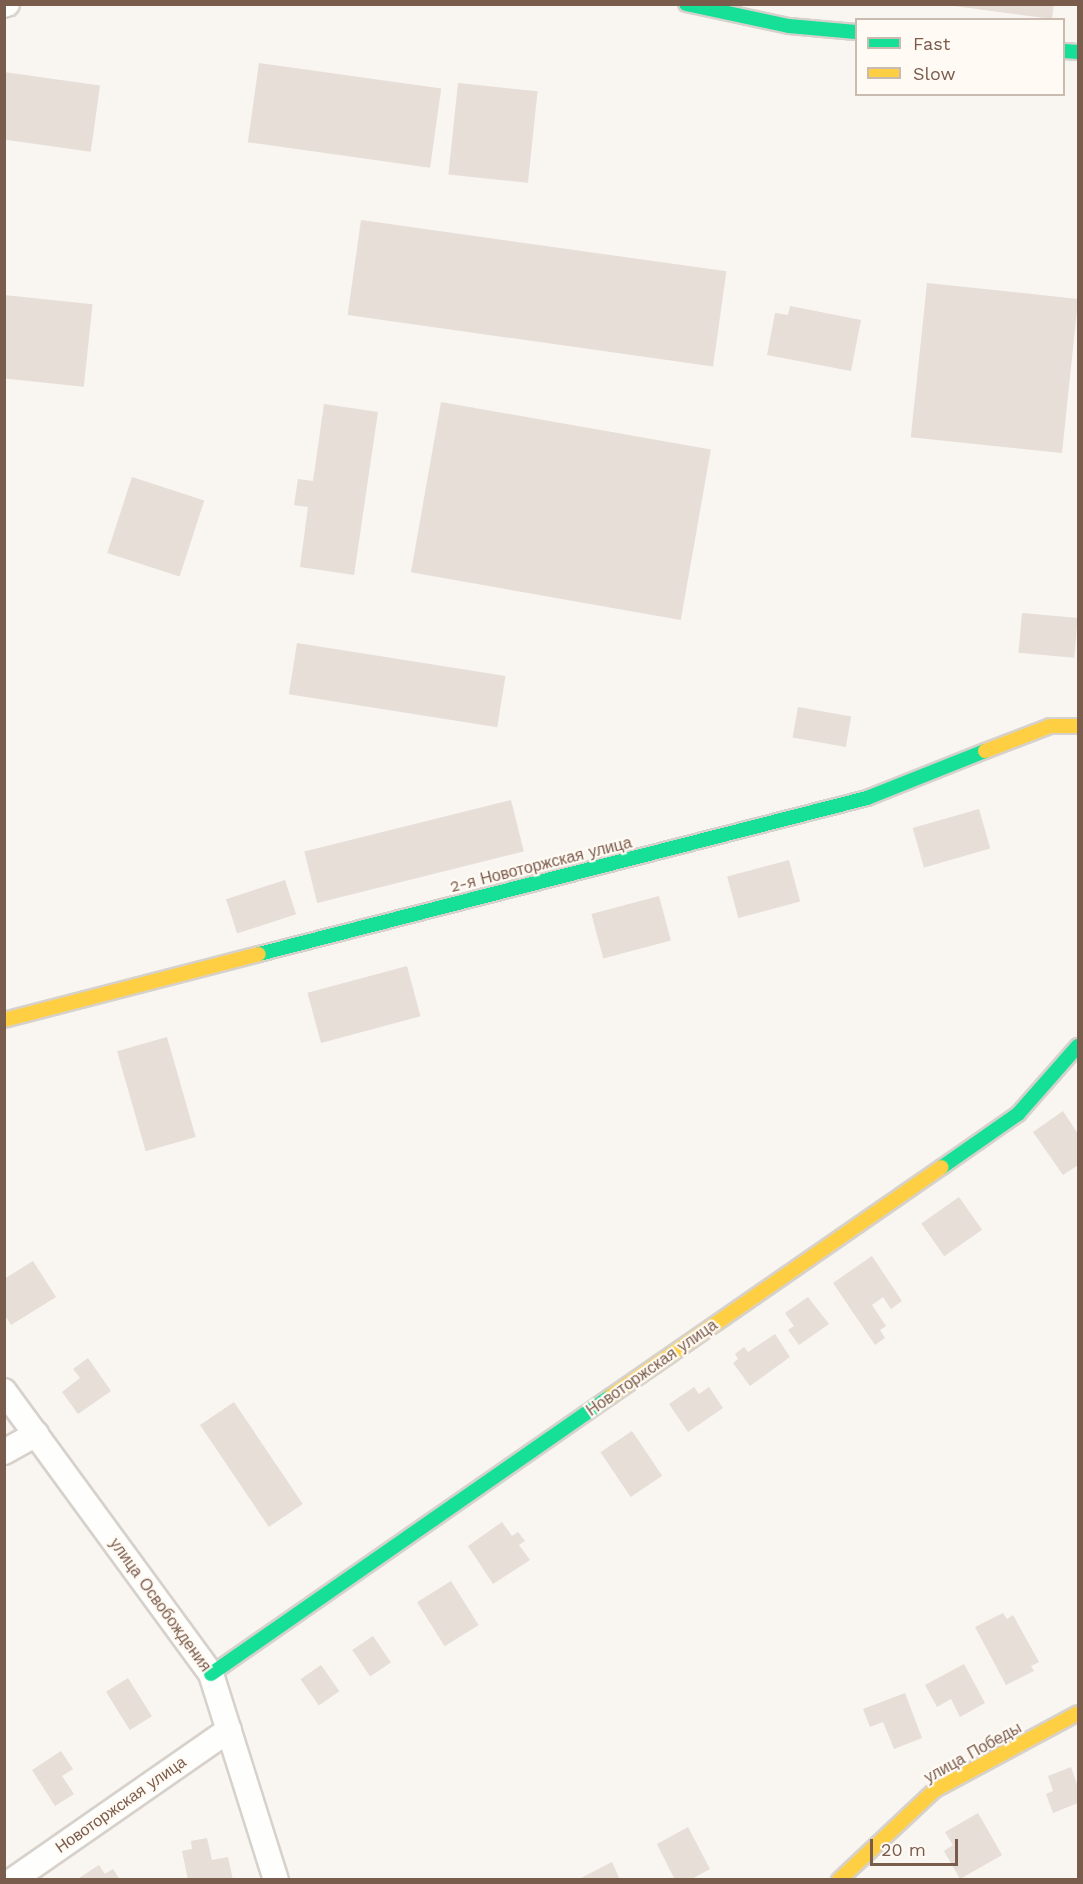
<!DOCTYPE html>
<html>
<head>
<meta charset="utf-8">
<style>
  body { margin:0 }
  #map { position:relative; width:1083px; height:1884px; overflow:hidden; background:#f9f5f0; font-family:"Work Sans",sans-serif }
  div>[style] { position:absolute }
  .building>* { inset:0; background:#e6ded7; transform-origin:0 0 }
  .roads { filter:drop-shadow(2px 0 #d7d1cb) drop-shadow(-2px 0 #d7d1cb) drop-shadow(0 2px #d7d1cb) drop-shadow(0 -2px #d7d1cb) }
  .street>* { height:24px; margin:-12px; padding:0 12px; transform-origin:12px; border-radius:12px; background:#fefefd }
  .fast>* { height:14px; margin:-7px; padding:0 7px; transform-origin:7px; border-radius:7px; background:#16e098 }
  .slow>* { height:14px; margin:-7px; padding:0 7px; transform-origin:7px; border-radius:7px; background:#ffcf43 }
  span { translate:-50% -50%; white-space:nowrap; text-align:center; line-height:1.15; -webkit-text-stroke:4.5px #fffaf3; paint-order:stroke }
  .street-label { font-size:16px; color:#7a5c4d }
  .frame { position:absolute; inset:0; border:6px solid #7a5c4d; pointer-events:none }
  .legend { position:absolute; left:855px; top:18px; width:210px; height:78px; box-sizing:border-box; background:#fffaf3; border:2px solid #cabbb1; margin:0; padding:8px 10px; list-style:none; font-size:18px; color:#7a5c4d }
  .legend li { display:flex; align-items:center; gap:12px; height:30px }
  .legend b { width:30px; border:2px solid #cabbb1 }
  .scale { position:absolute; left:870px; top:1839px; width:88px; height:27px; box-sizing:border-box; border:3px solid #7a5c4d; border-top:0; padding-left:8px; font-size:18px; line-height:21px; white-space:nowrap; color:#7a5c4d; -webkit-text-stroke:4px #fffaf3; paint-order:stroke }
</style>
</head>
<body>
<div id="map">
  <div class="building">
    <div style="clip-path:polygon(939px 4px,1054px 4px,1052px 19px)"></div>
    <div style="left:259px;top:63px;width:184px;height:80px;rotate:8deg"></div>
    <div style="left:4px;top:72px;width:97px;height:67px;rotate:8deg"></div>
    <div style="left:458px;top:83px;width:80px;height:92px;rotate:6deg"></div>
    <div style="left:361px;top:220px;width:369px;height:96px;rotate:8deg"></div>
    <div style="left:927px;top:283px;width:152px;height:155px;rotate:6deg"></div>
    <div style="left:4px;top:295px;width:89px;height:83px;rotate:6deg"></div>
    <div style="clip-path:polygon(790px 306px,861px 320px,851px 371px,767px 355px,775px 313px,788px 315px)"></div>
    <div style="left:441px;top:402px;width:274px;height:173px;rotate:10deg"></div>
    <div style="clip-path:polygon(324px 404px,378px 412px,354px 575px,300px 567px,308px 507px,294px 505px,298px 479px,313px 481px)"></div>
    <div style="left:132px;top:477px;width:76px;height:80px;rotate:18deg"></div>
    <div style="left:1022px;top:613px;width:56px;height:40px;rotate:5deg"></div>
    <div style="left:297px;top:643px;width:211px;height:52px;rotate:9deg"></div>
    <div style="left:798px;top:707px;width:54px;height:31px;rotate:10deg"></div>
    <div style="left:511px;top:800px;width:53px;height:213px;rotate:76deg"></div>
    <div style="left:979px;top:809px;width:41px;height:69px;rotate:74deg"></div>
    <div style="left:789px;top:860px;width:43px;height:64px;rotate:75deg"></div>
    <div style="left:285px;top:880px;width:36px;height:62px;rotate:72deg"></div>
    <div style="left:659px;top:896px;width:46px;height:70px;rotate:75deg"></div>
    <div style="left:407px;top:966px;width:52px;height:103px;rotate:75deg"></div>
    <div style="left:167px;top:1037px;width:104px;height:52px;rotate:74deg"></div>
    <div style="clip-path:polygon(1063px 1111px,1078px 1134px,1078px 1165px,1063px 1175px,1033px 1132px)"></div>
    <div style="left:959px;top:1197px;width:40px;height:46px;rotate:55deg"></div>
    <div style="clip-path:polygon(872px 1256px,902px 1301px,891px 1309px,883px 1297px,872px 1305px,886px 1326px,880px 1330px,885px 1338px,875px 1345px,833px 1283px)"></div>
    <div style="clip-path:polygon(33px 1261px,56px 1297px,11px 1325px,4px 1314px,4px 1279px)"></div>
    <div style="clip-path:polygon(808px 1297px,829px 1324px,799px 1345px,788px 1330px,794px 1326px,785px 1313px)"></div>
    <div style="clip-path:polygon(775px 1334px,790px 1357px,750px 1386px,733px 1363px,738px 1359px,735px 1354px,744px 1347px,748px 1352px)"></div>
    <div style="clip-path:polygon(88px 1358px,111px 1391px,78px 1414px,62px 1392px,80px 1378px,73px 1369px)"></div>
    <div style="clip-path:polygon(694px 1387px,699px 1394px,709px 1387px,723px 1408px,688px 1432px,669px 1404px)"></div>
    <div style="left:234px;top:1402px;width:123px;height:41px;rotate:56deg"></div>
    <div style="left:632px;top:1431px;width:54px;height:38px;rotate:56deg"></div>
    <div style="clip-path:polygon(502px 1522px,512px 1536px,518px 1532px,525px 1541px,519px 1545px,530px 1560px,493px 1584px,468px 1546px)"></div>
    <div style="left:451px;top:1581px;width:52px;height:40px;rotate:58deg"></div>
    <div style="clip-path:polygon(1003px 1613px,1007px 1619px,1013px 1615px,1039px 1662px,1031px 1666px,1034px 1671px,1006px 1685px,975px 1627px)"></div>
    <div style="left:373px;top:1636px;width:32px;height:25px;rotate:56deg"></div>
    <div style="clip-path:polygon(964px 1664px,985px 1703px,960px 1717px,951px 1699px,937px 1707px,925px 1685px)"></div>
    <div style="left:321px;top:1665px;width:32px;height:25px;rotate:55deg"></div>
    <div style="left:128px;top:1678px;width:45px;height:26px;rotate:58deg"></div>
    <div style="clip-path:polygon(905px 1693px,922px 1738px,894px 1749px,883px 1722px,870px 1727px,863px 1709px)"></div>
    <div style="clip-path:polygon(61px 1751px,73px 1769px,62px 1776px,74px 1794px,55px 1806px,32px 1770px)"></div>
    <div style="clip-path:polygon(1071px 1767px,1078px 1787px,1078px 1803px,1053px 1813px,1046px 1794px,1053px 1791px,1048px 1776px)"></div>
    <div style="clip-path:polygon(978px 1813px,1002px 1855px,960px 1879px,944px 1851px,953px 1845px,945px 1832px)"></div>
    <div style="clip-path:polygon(688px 1827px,710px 1869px,690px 1880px,675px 1880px,657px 1844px)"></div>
    <div style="clip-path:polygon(207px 1838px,212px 1860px,228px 1857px,233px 1880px,188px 1880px,182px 1851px,192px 1849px,191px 1841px)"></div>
    <div style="clip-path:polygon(612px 1862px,620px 1880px,577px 1880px)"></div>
    <div style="clip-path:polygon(99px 1865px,105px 1874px,113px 1869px,120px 1880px,76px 1880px)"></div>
  </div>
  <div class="roads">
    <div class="street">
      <div style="left:4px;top:5px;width:3px;rotate:-18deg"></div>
      <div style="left:4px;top:1391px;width:351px;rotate:53.8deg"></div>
      <div style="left:211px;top:1674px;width:216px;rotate:72.5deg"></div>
      <div style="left:4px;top:1452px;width:37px;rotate:-29deg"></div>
      <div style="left:13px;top:1880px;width:263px;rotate:-34.8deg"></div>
    </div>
    <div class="fast">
      <div style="left:686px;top:4px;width:105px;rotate:12.1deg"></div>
      <div style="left:789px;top:26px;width:67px;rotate:5.1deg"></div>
      <div style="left:1064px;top:51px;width:14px;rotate:4deg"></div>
      <div style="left:259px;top:954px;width:628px;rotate:-14.39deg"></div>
      <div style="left:867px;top:798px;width:127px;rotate:-21.7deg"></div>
      <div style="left:942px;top:1167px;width:93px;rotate:-34.9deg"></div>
      <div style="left:1018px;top:1114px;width:91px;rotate:-48.6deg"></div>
      <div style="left:211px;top:1674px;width:487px;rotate:-34.8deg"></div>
    </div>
    <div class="slow">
      <div style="left:985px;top:751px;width:70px;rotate:-21deg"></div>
      <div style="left:1050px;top:726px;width:28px"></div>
      <div style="left:4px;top:1020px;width:263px;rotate:-14.5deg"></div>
      <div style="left:611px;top:1396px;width:402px;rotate:-34.7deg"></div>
      <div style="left:839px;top:1880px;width:132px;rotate:-43.2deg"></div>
      <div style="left:935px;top:1790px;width:162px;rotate:-28.3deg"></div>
    </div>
  </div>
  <div class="street-label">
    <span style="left:541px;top:865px;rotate:-14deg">2-я Новоторжская улица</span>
    <span style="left:652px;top:1368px;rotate:-35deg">Новоторжская улица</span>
    <span style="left:160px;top:1605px;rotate:54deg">улица Освобождения</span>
    <span style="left:973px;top:1753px;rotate:-29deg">улица Победы</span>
    <span style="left:121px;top:1805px;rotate:-35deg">Новоторжская улица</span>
  </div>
  <div class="frame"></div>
  <ul class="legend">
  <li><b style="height:8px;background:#16e098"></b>Fast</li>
  <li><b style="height:8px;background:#ffcf43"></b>Slow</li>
  </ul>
  <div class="scale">20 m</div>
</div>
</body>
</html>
